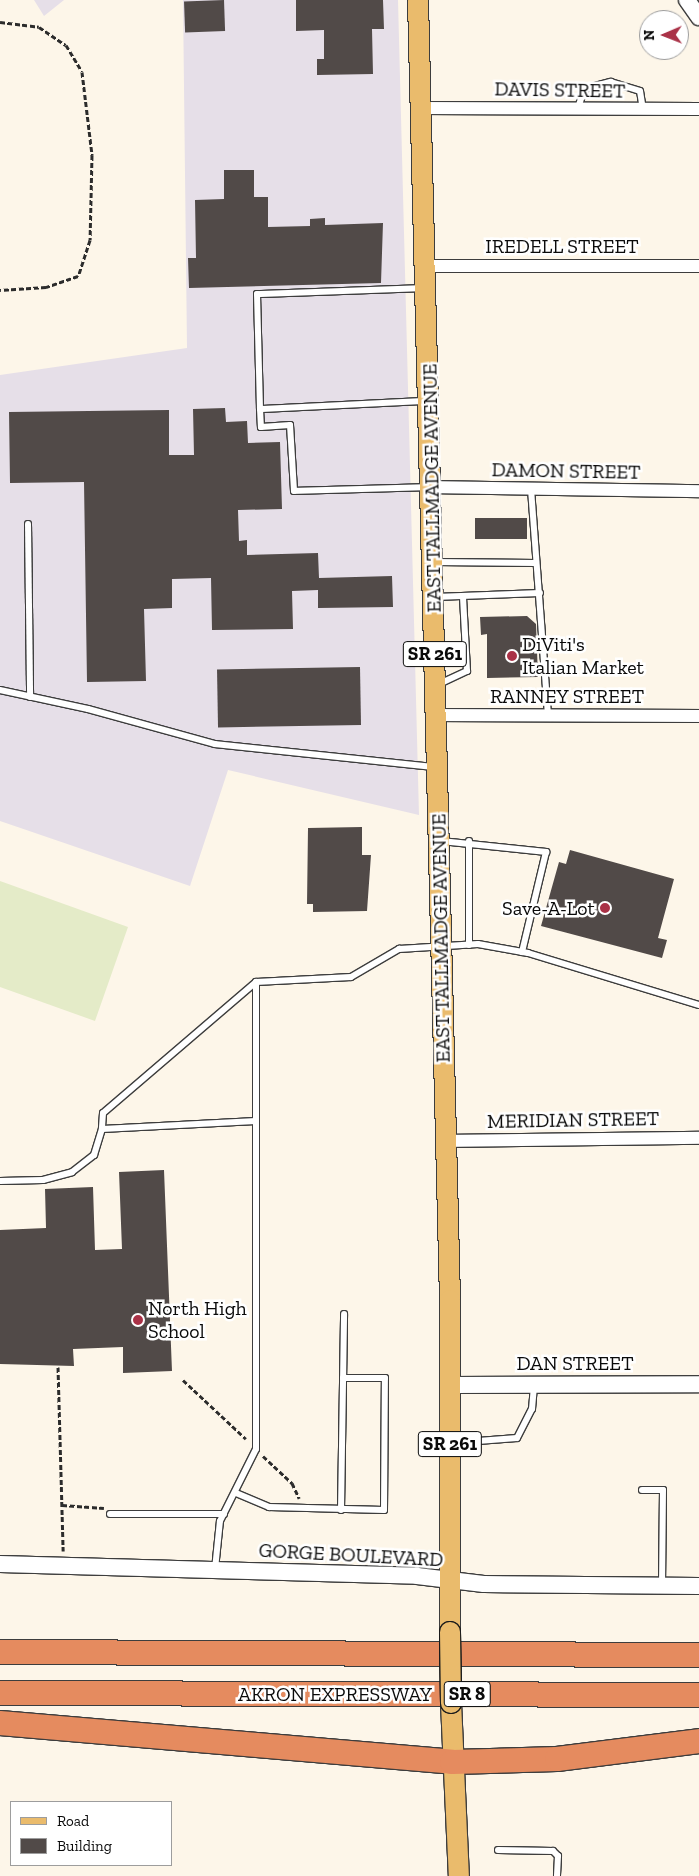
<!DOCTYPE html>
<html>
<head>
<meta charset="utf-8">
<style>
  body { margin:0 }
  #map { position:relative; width:699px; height:1876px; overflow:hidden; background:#fdf6e9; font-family:"Zilla Slab",serif }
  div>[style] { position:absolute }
  .industrial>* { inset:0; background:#e6dfe8 }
  .pitch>* { inset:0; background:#e4ebc8 }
  .building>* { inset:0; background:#514a48; transform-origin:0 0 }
  .path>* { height:3px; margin-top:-1.5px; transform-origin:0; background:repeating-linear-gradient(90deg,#2c2c2c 0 5px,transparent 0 7.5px) }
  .roads { filter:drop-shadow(1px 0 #3d3d3d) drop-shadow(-1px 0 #3d3d3d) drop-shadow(0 1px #3d3d3d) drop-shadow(0 -1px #3d3d3d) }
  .service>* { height:6px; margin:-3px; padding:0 3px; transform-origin:3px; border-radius:3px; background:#fff }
  .minor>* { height:12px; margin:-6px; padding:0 6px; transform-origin:6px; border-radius:6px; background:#fff }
  .tertiary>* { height:16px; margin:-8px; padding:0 8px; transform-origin:8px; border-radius:8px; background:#fff }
  .primary>* { height:20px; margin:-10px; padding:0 10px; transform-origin:10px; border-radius:10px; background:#eabb6c }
  .motorway>* { height:24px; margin:-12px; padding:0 12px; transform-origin:12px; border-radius:12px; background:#e58b5f }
  .bridges { filter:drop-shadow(1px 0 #1b1b1b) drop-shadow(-1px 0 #1b1b1b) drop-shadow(0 1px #1b1b1b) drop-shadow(0 -1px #1b1b1b) }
  .primary-bridge>* { height:20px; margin:-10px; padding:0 10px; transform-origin:10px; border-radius:10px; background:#eabb6c }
  .dots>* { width:14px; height:14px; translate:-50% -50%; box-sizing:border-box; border:2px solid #fff; border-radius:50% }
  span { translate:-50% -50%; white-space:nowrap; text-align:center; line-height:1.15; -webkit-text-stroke:5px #fff; paint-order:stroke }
  .shield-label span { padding:1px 4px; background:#fff; border:1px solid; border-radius:4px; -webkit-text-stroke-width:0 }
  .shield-label { font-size:19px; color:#0a0a0a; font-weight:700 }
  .street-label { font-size:20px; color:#0a0a0a }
  .poi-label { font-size:20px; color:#0a0a0a }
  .left { translate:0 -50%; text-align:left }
  .right { translate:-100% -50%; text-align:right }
  .legend { position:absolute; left:10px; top:1801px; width:162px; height:65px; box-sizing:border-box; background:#fff; border:1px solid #9d9d9d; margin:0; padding:6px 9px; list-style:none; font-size:15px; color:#0a0a0a }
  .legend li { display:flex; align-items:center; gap:10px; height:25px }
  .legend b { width:25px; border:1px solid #9d9d9d }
  .north { position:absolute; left:639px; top:10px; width:50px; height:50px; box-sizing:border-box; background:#fff; border:1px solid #9d9d9d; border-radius:50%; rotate:269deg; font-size:14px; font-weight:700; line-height:20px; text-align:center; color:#0a0a0a }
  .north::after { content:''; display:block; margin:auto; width:18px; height:22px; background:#aa3247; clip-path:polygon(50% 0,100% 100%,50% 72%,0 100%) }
</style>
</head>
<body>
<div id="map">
  <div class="industrial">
    <div style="clip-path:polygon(34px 0,64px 0,44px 16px)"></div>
    <div style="clip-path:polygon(183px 0,398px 0,419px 815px,228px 770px,190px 886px,0 821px,0 375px,187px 348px)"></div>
  </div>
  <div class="pitch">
    <div style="clip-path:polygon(0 881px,128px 927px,95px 1021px,0 987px)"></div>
  </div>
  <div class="building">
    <div style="left:224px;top:0;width:31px;height:40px;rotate:88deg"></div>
    <div style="clip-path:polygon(296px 0,383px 0,384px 29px,372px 29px,373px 74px,317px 75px,317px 59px,324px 59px,324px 30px,296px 31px)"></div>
    <div style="clip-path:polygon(224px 170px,254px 170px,254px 197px,268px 197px,268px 227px,310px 226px,310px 219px,325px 218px,325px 225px,383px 223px,381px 283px,189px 288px,188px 258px,196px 258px,195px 200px,224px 199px)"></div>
    <div style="clip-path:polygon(225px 408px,226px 422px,247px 421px,248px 443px,280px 442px,282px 509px,238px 510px,239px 541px,247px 540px,247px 555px,318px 553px,319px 578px,392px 576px,393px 607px,318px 608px,318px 590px,292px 591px,293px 629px,212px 630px,211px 578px,172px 579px,172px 608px,144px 609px,146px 681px,87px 682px,84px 482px,10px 483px,9px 412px,169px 410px,169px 455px,194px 455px,193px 409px)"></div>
    <div style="left:475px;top:518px;width:52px;height:21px"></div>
    <div style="clip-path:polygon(527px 616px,536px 624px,538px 677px,487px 678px,487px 634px,481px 635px,480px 617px)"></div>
    <div style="left:360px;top:667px;width:58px;height:143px;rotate:89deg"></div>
    <div style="clip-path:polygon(362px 827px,362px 855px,371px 855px,367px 911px,313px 912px,313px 904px,307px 904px,308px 828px)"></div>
    <div style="clip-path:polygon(570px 850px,674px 879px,658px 938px,667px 940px,662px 958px,541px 926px,559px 862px,566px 864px)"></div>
    <div style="clip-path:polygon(164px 1170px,172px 1371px,123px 1373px,123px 1347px,73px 1349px,74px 1366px,0 1364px,0 1230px,46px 1228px,45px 1189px,93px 1187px,95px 1250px,122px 1249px,119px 1172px)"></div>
  </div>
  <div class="path">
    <div style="left:0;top:22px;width:39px;rotate:7deg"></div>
    <div style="left:39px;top:27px;width:32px;rotate:34deg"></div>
    <div style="left:66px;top:45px;width:31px;rotate:59deg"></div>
    <div style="left:82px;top:72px;width:84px;rotate:83.1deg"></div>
    <div style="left:92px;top:155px;width:85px;rotate:91.3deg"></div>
    <div style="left:90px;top:240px;width:38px;rotate:108deg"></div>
    <div style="left:78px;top:276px;width:34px;rotate:161deg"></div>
    <div style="left:46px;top:287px;width:46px;rotate:176.3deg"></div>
    <div style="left:58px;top:1367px;width:184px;rotate:88.4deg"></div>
    <div style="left:183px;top:1380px;width:86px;rotate:43.1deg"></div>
    <div style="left:263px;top:1456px;width:40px;rotate:43deg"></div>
    <div style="left:292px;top:1483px;width:17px;rotate:65deg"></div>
    <div style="left:62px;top:1505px;width:42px;rotate:4.1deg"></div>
  </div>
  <div class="roads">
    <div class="service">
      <div style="left:578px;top:108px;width:20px;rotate:-72deg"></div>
      <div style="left:584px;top:89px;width:28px;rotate:-15deg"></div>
      <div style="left:611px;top:82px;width:30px;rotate:17deg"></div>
      <div style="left:640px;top:91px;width:18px;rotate:81deg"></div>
      <div style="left:422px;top:288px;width:165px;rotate:177.9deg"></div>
      <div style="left:257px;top:294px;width:115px;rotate:88.5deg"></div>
      <div style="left:260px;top:409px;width:18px;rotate:87deg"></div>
      <div style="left:261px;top:427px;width:29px;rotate:-4deg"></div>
      <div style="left:290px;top:425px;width:66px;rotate:86.5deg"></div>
      <div style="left:294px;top:491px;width:135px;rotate:-1.7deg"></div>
      <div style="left:260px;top:409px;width:165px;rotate:-2.8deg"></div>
      <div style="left:531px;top:489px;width:226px;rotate:85.7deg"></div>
      <div style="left:28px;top:524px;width:173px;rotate:89.3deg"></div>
      <div style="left:435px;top:562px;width:101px;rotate:0.6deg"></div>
      <div style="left:435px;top:597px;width:105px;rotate:-2.2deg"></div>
      <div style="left:439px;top:684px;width:31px;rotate:-25deg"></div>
      <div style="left:467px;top:671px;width:75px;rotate:-93.1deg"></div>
      <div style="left:0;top:690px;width:90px;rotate:12.2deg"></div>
      <div style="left:88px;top:709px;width:132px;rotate:15.4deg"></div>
      <div style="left:215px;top:744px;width:219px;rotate:6deg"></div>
      <div style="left:441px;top:841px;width:106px;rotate:6deg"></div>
      <div style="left:546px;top:852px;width:103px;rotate:103.5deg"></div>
      <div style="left:469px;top:841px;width:104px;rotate:90deg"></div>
      <div style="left:256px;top:982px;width:201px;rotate:139.4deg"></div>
      <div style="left:103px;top:1113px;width:16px;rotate:94deg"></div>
      <div style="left:102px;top:1129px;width:154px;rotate:-3deg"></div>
      <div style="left:0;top:1181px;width:43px;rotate:-1.3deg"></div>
      <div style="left:43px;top:1180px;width:30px;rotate:-15deg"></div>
      <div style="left:72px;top:1172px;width:28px;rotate:-38deg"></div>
      <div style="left:94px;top:1155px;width:27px;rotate:-73deg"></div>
      <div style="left:452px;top:1443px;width:65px;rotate:-4.4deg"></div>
      <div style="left:517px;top:1438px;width:33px;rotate:-63deg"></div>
      <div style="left:532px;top:1409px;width:24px;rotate:-85deg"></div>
      <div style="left:642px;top:1490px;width:21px"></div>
      <div style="left:663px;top:1490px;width:95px;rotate:90.6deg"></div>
      <div style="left:236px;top:1493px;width:36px;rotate:23deg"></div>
      <div style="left:269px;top:1507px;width:115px;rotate:1.5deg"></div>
      <div style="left:384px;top:1510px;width:132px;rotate:-89.6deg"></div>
      <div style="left:385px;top:1378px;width:42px;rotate:180deg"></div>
      <div style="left:341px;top:1510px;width:196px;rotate:-89.1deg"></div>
      <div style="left:110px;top:1514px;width:114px"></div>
      <div style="left:215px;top:1569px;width:48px;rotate:-84.1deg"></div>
      <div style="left:220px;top:1521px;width:80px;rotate:-63.4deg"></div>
      <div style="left:256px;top:1449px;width:467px;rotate:-90deg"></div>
      <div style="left:256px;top:982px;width:95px;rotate:-3deg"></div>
      <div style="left:351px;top:977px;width:56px;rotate:-30.3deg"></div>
      <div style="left:399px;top:949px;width:79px;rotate:-3.6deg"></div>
      <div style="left:478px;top:944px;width:51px;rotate:10.2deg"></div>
      <div style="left:528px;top:953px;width:179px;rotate:16.9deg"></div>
      <div style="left:498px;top:1850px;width:55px;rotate:1deg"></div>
      <div style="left:553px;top:1851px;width:7px;rotate:45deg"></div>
      <div style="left:558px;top:1856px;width:20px;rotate:93deg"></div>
    </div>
    <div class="minor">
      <div style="left:421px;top:108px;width:278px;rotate:0.2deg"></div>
      <div style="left:425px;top:266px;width:274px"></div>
      <div style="left:432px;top:487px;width:267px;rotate:0.9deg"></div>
      <div style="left:436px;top:715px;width:263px;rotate:0.2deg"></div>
      <div style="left:447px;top:1141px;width:252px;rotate:-0.7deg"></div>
    </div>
    <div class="tertiary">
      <div style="left:687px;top:0;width:21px;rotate:55deg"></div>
      <div style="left:451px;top:1385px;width:248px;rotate:-0.2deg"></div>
      <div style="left:0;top:1564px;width:417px;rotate:1.6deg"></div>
      <div style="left:417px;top:1576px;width:67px;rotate:6.8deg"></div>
      <div style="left:484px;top:1584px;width:215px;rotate:0.5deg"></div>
    </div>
    <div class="primary">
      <div style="left:418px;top:0;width:1300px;rotate:88.59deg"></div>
      <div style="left:450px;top:1300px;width:332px;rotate:90deg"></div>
      <div style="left:451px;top:1703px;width:173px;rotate:87.4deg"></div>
    </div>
    <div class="motorway">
      <div style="left:0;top:1652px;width:699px;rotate:0.25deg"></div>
      <div style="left:0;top:1693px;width:699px;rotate:0.16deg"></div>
      <div style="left:0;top:1723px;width:454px;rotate:4.9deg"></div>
      <div style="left:452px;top:1762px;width:105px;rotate:-1.6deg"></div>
      <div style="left:557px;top:1759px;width:143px;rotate:-7.2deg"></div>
    </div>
  </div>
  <div class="bridges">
    <div class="primary-bridge">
      <div style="left:450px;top:1632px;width:71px;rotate:89.2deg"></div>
    </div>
  </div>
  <div class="dots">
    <div style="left:512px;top:656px;background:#aa3247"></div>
    <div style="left:605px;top:908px;background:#aa3247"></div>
    <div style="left:138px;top:1320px;background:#aa3247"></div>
  </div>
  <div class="shield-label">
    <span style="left:435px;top:654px">SR 261</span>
    <span style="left:450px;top:1444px">SR 261</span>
    <span style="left:467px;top:1694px">SR 8</span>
  </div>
  <div class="street-label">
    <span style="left:560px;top:90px;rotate:1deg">DAVIS STREET</span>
    <span style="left:562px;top:246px">IREDELL STREET</span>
    <span style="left:566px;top:471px;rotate:1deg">DAMON STREET</span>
    <span style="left:432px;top:488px;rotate:-91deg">EAST TALLMADGE AVENUE</span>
    <span style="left:567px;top:696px">RANNEY STREET</span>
    <span style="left:441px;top:938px;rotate:-91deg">EAST TALLMADGE AVENUE</span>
    <span style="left:573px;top:1120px;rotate:-1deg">MERIDIAN STREET</span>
    <span style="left:575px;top:1363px">DAN STREET</span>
    <span style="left:351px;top:1555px;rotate:3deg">GORGE BOULEVARD</span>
    <span style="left:335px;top:1694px">AKRON EXPRESSWAY</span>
  </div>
  <div class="poi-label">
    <span class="left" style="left:522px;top:656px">DiViti's<br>Italian Market</span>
    <span class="right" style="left:595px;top:908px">Save-A-Lot</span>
    <span class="left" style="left:148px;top:1320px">North High<br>School</span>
  </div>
  <ul class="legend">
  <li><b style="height:6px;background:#eabb6c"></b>Road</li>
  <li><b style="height:14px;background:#514a48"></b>Building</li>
  </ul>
  <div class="north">N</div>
</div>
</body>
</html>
